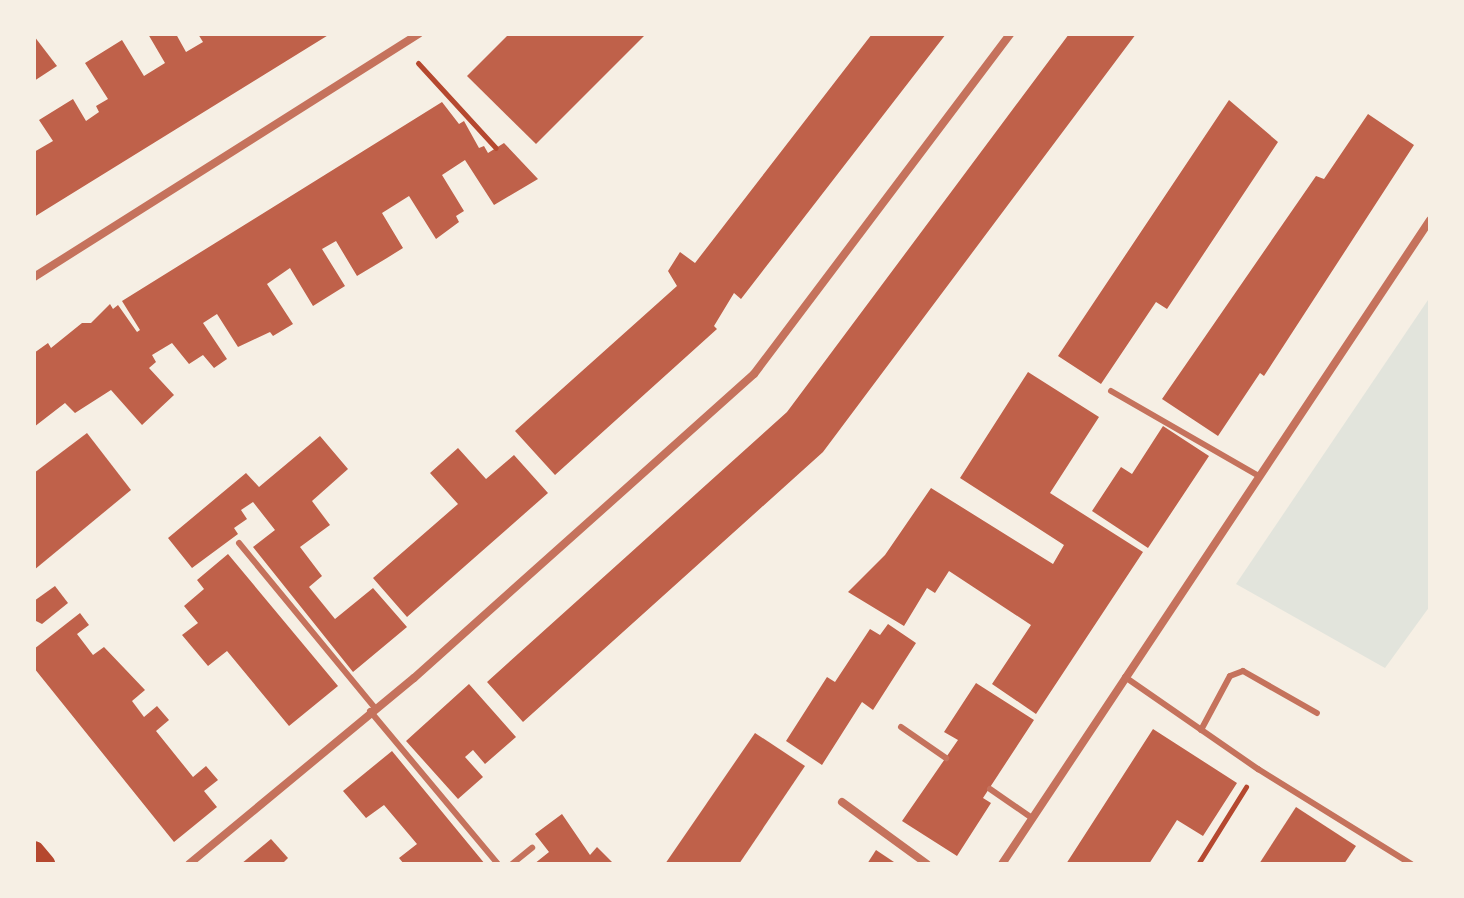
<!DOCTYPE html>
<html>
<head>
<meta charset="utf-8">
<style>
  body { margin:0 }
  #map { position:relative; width:1464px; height:898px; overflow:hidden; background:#f6efe4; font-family:"IBM Plex Serif",serif }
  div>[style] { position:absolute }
  .green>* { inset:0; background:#e2e4dc }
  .building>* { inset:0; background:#bf614a }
  .path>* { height:5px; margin:-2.5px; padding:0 2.5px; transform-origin:2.5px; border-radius:2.5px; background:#b5482f }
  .service>* { height:6px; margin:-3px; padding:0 3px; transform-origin:3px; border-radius:3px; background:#c5725c }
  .minor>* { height:8px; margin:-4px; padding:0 4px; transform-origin:4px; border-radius:4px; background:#c5725c }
  .trunk>* { height:22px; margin:-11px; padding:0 11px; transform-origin:11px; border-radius:11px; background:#b5482f }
  span { translate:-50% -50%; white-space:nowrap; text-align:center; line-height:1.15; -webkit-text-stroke:8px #f6efe4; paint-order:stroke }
  .frame { position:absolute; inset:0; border:36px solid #f6efe4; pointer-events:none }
</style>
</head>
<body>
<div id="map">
  <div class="green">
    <div style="clip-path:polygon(1430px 297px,1430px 606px,1385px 668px,1236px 584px)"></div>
  </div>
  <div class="building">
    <div style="clip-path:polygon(148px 34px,176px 34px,186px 52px,203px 42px,198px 34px,330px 34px,34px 217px,34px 152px,53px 141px,39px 120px,73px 99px,86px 121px,99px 112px,96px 106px,108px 99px,85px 63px,122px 40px,144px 76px,165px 63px)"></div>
    <div style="clip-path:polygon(509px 34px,646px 34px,536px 144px,467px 76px)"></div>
    <div style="clip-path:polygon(872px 34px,946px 34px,741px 299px,734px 293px,714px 326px,717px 329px,555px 475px,515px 431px,677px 286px,668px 271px,680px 252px,695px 263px)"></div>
    <div style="clip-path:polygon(1069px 34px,1136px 34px,823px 452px,523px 722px,487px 682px,787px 412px)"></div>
    <div style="clip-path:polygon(34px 36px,57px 66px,34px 81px)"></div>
    <div style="clip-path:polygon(1229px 100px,1278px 142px,1167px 309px,1156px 302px,1101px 384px,1058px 356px)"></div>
    <div style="clip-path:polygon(442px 102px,459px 124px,464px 121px,479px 148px,484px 146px,488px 153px,504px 143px,538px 179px,494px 205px,465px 160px,442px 175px,464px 211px,456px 216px,459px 222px,436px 239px,409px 196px,382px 213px,403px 248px,387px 258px,357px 276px,336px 241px,322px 249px,345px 286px,313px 306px,290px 268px,267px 284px,293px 324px,273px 336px,270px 332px,238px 347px,217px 314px,203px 323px,227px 359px,214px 368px,203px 355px,189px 364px,172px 343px,152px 355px,156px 362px,149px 368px,174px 395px,142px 425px,111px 390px,75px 413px,65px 403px,34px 427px,34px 353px,48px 343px,51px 348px,82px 323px,91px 323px,110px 304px,113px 309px,118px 305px,137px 332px,140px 330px,122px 301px)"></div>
    <div style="clip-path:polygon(1368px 114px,1414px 145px,1264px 376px,1260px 373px,1218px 436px,1162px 399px,1316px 176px,1324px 179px)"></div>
    <div style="clip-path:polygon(1028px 372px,1099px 417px,1050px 493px,1143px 552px,1036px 714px,992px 684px,1031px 625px,949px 571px,935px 593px,927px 588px,904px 626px,848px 592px,885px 555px,931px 488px,1053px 564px,1064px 545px,960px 478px)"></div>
    <div style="clip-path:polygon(1163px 426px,1209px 456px,1148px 548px,1092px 511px,1121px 467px,1132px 474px)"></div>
    <div style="clip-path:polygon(87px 433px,131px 490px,34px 570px,34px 473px)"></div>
    <div style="clip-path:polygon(320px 436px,348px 469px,312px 501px,330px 525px,300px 547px,322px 576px,309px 587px,335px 619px,373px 588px,407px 627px,353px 672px,253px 547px,275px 530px,253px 502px,241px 510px,247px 519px,234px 528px,238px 534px,192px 568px,168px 538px,246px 473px,259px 487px)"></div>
    <div style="clip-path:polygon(458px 448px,486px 479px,514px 455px,548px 493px,407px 617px,373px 578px,458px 504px,430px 473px)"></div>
    <div style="clip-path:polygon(228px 554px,338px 686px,289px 726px,227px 651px,208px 666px,182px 635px,198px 623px,184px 606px,204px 589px,197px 580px)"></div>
    <div style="clip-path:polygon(55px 586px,68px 603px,42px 624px,34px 620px,34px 601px)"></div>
    <div style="clip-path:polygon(80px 613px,89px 625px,77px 634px,93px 655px,104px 647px,145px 690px,132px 701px,144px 717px,157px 706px,169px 720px,156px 731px,193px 777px,206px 766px,218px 780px,204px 791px,217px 807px,174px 842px,34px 668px,34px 649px)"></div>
    <div style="clip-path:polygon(888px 624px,916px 643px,873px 710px,862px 702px,822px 765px,786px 741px,827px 677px,835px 682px,870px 629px,880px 635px)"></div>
    <div style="clip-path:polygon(976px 683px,1034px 720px,983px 798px,991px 803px,957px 856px,902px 821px,958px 740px,944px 732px)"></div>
    <div style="clip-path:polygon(469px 684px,516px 737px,485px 764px,473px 750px,465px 757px,483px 777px,458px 799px,406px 741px)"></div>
    <div style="clip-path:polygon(1153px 729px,1237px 783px,1203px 836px,1177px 820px,1149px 864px,1066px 864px)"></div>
    <div style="clip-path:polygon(755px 733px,805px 766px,739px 864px,665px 864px)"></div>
    <div style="clip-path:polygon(392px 751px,485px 864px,404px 864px,399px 858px,417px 844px,384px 805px,366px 818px,343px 791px)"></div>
    <div style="clip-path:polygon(1296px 807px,1356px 846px,1344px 864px,1259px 864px)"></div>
    <div style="clip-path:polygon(562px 814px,590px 855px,597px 847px,614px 864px,534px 864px,549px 852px,535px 834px)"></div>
    <div style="clip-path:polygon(271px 839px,288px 858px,282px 864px,241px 864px)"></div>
    <div style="clip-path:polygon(876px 850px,897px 864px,867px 864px)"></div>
  </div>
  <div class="path">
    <div style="left:418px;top:63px;width:115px;rotate:47.5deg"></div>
    <div style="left:1198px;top:864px;width:91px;rotate:-58.1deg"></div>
  </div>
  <div class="service">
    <div style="left:1111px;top:391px;width:168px;rotate:29.9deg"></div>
    <div style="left:239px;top:543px;width:214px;rotate:50.5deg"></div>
    <div style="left:1125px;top:677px;width:162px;rotate:34.7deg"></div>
    <div style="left:1258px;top:769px;width:180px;rotate:31.8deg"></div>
    <div style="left:370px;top:711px;width:199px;rotate:50.1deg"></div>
    <div style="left:901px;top:727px;width:55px;rotate:34.6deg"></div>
    <div style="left:1201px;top:730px;width:61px;rotate:-61.8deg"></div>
    <div style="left:1230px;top:676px;width:14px;rotate:-21deg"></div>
    <div style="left:1243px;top:671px;width:85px;rotate:29.6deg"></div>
    <div style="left:990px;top:789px;width:51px;rotate:34.6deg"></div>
    <div style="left:512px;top:864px;width:26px;rotate:-39deg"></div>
  </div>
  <div class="minor">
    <div style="left:34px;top:277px;width:455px;rotate:-32.3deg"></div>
    <div style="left:842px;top:802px;width:105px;rotate:36.1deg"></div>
    <div style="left:189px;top:864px;width:292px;rotate:-39.6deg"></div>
    <div style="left:414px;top:678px;width:456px;rotate:-41.8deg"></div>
    <div style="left:754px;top:374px;width:426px;rotate:-53deg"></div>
    <div style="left:1002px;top:864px;width:773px;rotate:-56.39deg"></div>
  </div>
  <div class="trunk">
    <div style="left:34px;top:852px;width:16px;rotate:50deg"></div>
  </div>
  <div class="frame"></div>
</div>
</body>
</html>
